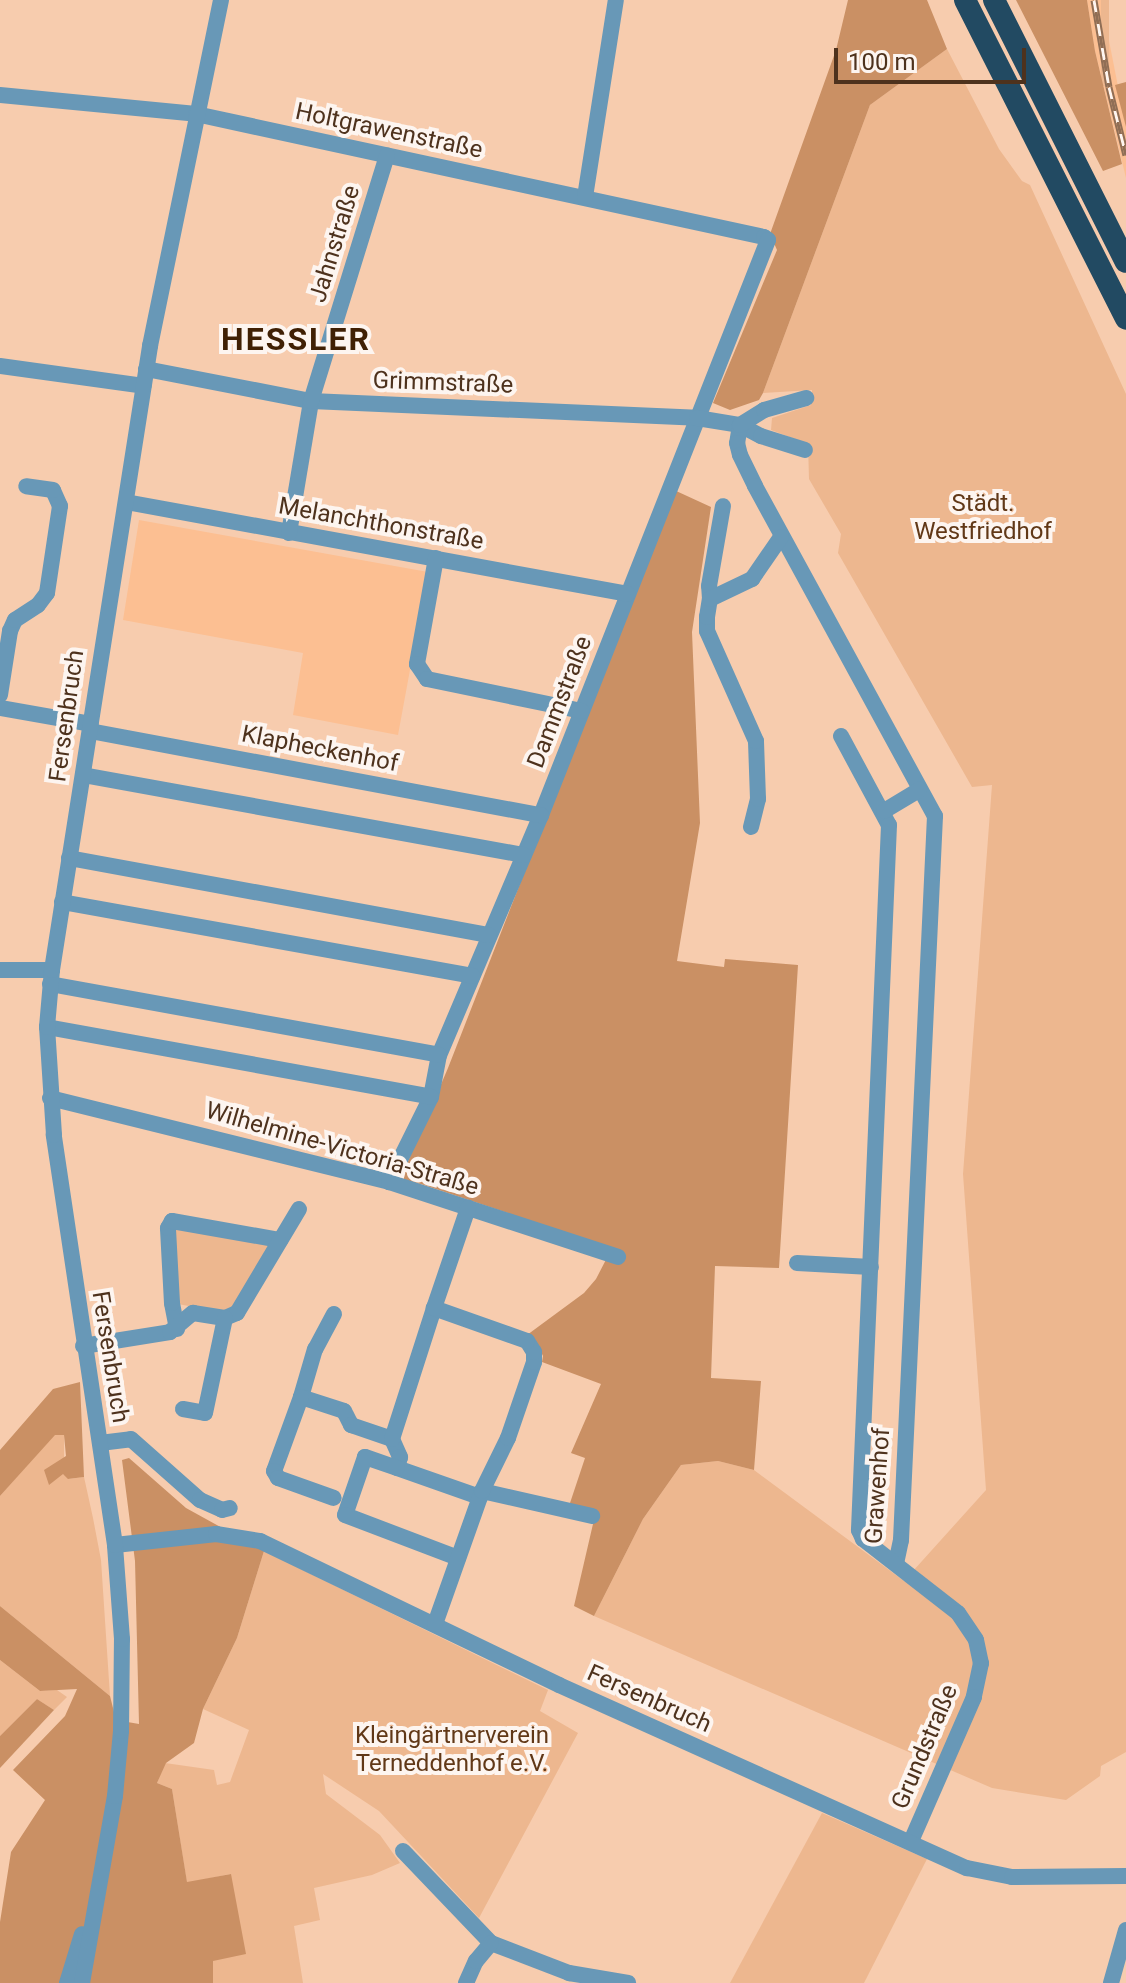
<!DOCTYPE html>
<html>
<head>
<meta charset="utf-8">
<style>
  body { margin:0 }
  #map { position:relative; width:1126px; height:1983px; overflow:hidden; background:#f7ccae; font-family:Roboto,sans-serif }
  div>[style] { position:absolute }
  .built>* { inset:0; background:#fcbf92 }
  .green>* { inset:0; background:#edb78f; transform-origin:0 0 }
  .forest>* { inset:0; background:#ca9064 }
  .minor>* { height:16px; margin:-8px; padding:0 8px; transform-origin:8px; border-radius:8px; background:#6898b7 }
  .highway>* { height:22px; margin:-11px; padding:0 11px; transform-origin:11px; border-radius:11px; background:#224a62 }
  .rail>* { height:7px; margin-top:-3.5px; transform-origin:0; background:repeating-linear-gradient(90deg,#fdf5f0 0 12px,#906e55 0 24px); box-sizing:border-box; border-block:2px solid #906e55 }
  span { translate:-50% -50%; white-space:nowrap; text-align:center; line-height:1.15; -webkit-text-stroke:8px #fdf5f0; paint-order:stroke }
  .street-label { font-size:24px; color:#4e321d }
  .park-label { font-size:24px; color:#613817 }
  .district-label { font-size:32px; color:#402004; font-weight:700; letter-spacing:2px }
  .scale { position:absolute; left:834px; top:48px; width:192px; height:36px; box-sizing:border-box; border:4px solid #4e321d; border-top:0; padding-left:10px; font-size:24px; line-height:28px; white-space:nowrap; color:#4e321d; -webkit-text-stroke:6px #fdf5f0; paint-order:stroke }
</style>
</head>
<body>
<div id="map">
  <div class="built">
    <div style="clip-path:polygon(1087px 0,1101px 0,1126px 127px,1126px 178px,1095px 51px)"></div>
    <div style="clip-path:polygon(139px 520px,428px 572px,398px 735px,293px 715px,303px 653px,123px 620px)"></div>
  </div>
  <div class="green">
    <div style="left:1101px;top:0;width:8px;height:86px"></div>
    <div style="clip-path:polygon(947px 49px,999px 149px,1022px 181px,1030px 185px,1126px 394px,1126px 1752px,1101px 1766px,1100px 1776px,1066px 1800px,992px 1788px,594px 1616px,643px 1519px,681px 1465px,718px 1461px,754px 1470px,904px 1581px,986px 1490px,963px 1174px,992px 785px,972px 787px,838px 553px,841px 534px,809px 479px,808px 444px,771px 430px,772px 418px,811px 405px,812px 390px,763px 393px,870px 105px)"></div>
    <div style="clip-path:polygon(175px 1224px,272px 1246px,235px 1309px,226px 1313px,178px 1304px)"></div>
    <div style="clip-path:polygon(54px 1435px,64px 1435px,64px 1474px,69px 1479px,84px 1477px,93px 1518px,101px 1560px,110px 1696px,0 1606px,0 1496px)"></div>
    <div style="clip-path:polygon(264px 1551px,548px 1690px,540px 1711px,578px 1733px,479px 1918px,379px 1811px,323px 1774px,326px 1794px,380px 1835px,400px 1863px,372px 1875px,314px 1888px,320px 1920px,294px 1926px,303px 1983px,213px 1983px,213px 1961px,230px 1874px,187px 1883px,172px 1789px,157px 1783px,165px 1763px,214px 1770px,217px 1785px,230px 1782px,249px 1730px,203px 1709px,237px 1638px)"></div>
    <div style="clip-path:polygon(0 1660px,40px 1691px,57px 1690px,67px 1697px,54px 1710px,37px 1699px,0 1736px)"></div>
    <div style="clip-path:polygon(822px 1813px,927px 1859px,864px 1983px,730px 1983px)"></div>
  </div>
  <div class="forest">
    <div style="clip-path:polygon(848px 0,927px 0,947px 49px,870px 105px,763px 393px,759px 400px,730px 410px,713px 403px,777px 250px,770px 234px,836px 50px)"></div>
    <div style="clip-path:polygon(1016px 0,1087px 0,1095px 51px,1122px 164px,1103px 171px)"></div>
    <div style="clip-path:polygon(1126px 82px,1126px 127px,1115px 85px)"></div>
    <div style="clip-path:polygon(674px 490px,711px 507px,692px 632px,700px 823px,677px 961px,724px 967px,725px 959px,798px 965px,779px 1268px,715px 1266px,711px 1378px,761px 1381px,754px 1470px,718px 1461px,681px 1465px,643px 1519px,594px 1616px,574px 1606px,596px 1511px,569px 1506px,585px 1458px,571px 1453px,601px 1384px,542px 1362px,543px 1356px,534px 1338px,527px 1335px,584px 1293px,596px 1279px,612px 1248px,421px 1184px,400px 1180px,448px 1068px)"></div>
    <div style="clip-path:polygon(80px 1382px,84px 1477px,68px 1479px,63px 1474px,49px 1485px,44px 1470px,66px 1456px,64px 1435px,55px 1435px,0 1496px,0 1450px,53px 1389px)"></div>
    <div style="clip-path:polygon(129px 1458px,186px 1508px,264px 1551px,237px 1638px,203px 1709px,194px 1743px,166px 1763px,157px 1783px,172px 1789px,187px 1882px,231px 1874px,246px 1954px,213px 1961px,213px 1983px,0 1983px,0 1922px,11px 1852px,45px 1800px,13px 1770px,65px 1716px,77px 1689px,40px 1691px,0 1660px,0 1606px,110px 1696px,116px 1720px,139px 1724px,135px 1561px,122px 1460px)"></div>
    <div style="clip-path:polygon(37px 1699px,54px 1710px,0 1768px,0 1736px)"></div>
  </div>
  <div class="minor">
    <div style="left:0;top:95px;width:197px;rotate:5.5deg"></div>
    <div style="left:196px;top:114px;width:581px;rotate:12.22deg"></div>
    <div style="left:764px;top:237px;width:5px;rotate:37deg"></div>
    <div style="left:768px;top:240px;width:618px;rotate:111.54deg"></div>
    <div style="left:541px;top:815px;width:261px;rotate:113deg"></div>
    <div style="left:439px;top:1055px;width:43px;rotate:100.8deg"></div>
    <div style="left:431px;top:1097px;width:95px;rotate:116.3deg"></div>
    <div style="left:585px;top:197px;width:199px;rotate:-81.1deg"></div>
    <div style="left:0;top:366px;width:145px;rotate:7.9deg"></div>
    <div style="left:146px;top:369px;width:168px;rotate:11deg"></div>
    <div style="left:311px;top:401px;width:386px;rotate:2.5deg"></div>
    <div style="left:697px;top:418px;width:44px;rotate:9.2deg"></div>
    <div style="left:740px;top:425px;width:24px;rotate:28deg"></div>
    <div style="left:761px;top:436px;width:46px;rotate:17.7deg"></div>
    <div style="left:740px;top:425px;width:18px;rotate:99deg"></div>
    <div style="left:737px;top:443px;width:12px;rotate:76deg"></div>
    <div style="left:740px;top:455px;width:34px;rotate:64deg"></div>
    <div style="left:755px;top:486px;width:376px;rotate:61.4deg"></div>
    <div style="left:935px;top:816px;width:725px;rotate:92.69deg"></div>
    <div style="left:901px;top:1540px;width:24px;rotate:102deg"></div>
    <div style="left:740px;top:425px;width:28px;rotate:-32deg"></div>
    <div style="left:764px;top:410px;width:44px;rotate:-15.9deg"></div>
    <div style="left:126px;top:502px;width:510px;rotate:10.39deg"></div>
    <div style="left:289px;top:533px;width:134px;rotate:-80.5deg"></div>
    <div style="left:311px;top:401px;width:257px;rotate:-72.8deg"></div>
    <div style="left:436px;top:558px;width:108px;rotate:100.2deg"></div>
    <div style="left:417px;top:664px;width:18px;rotate:56deg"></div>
    <div style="left:427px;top:679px;width:158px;rotate:11.7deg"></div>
    <div style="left:710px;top:599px;width:13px;rotate:-94deg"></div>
    <div style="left:709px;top:586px;width:81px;rotate:-80.1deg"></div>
    <div style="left:0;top:695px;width:65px;rotate:-81.1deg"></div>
    <div style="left:10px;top:631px;width:12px;rotate:-66deg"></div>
    <div style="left:15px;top:620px;width:27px;rotate:-33deg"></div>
    <div style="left:38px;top:605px;width:15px;rotate:-53deg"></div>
    <div style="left:47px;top:593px;width:88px;rotate:-81.5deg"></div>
    <div style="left:60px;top:506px;width:17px;rotate:-114deg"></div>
    <div style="left:53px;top:490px;width:27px;rotate:-172deg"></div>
    <div style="left:0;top:708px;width:92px;rotate:10deg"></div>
    <div style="left:90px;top:731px;width:459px;rotate:10.6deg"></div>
    <div style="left:841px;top:736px;width:101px;rotate:61.7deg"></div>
    <div style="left:889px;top:825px;width:706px;rotate:92.44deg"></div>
    <div style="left:859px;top:1530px;width:10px;rotate:66deg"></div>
    <div style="left:863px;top:1539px;width:120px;rotate:37.9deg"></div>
    <div style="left:958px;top:1613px;width:32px;rotate:56deg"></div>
    <div style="left:976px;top:1640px;width:24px;rotate:78deg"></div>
    <div style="left:981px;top:1663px;width:35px;rotate:102deg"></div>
    <div style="left:974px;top:1697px;width:157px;rotate:113.6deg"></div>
    <div style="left:83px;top:775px;width:448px;rotate:10.3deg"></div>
    <div style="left:884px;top:811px;width:41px;rotate:-31deg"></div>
    <div style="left:751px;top:827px;width:29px;rotate:-76deg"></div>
    <div style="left:758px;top:799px;width:58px;rotate:-92deg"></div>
    <div style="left:756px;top:741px;width:120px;rotate:-114deg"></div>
    <div style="left:707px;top:631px;width:14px;rotate:-90deg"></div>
    <div style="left:707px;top:617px;width:18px;rotate:-81deg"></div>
    <div style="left:710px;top:599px;width:47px;rotate:-25.5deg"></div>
    <div style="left:752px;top:579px;width:51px;rotate:-55.4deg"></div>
    <div style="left:69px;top:858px;width:427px;rotate:10.4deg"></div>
    <div style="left:62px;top:902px;width:417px;rotate:10.2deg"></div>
    <div style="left:0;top:970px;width:52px"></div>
    <div style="left:50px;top:984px;width:395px;rotate:10.3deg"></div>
    <div style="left:47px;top:1027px;width:390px;rotate:10.3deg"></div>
    <div style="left:50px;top:1098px;width:349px;rotate:13.9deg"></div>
    <div style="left:389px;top:1182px;width:241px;rotate:18.1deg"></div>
    <div style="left:797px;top:1263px;width:74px;rotate:3.1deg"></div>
    <div style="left:334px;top:1314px;width:40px;rotate:118deg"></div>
    <div style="left:315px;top:1349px;width:50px;rotate:106.3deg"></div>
    <div style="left:301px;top:1397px;width:45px;rotate:18deg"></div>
    <div style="left:344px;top:1411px;width:16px;rotate:63deg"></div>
    <div style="left:351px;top:1425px;width:43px;rotate:18.9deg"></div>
    <div style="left:392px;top:1439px;width:20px;rotate:66deg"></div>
    <div style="left:400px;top:1457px;width:11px;rotate:105deg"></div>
    <div style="left:397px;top:1468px;width:88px;rotate:19.3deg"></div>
    <div style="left:177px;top:1329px;width:26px;rotate:-101deg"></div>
    <div style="left:172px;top:1303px;width:75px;rotate:-93.1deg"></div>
    <div style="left:168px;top:1228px;width:8px;rotate:-60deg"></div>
    <div style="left:172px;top:1221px;width:110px;rotate:10deg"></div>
    <div style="left:83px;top:1346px;width:88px;rotate:-9.1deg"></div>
    <div style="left:170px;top:1332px;width:30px;rotate:-40deg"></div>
    <div style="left:193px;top:1313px;width:32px;rotate:9deg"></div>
    <div style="left:225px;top:1318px;width:13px;rotate:-23deg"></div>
    <div style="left:237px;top:1313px;width:121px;rotate:-59.2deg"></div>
    <div style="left:301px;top:1397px;width:79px;rotate:110deg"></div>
    <div style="left:274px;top:1471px;width:8px;rotate:60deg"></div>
    <div style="left:278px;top:1478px;width:59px;rotate:19.7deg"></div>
    <div style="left:183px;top:1409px;width:22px;rotate:10deg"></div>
    <div style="left:205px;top:1413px;width:97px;rotate:-78.1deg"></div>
    <div style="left:392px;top:1439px;width:138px;rotate:-72.2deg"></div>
    <div style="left:100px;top:1443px;width:31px;rotate:-7deg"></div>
    <div style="left:131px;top:1439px;width:92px;rotate:41.5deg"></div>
    <div style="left:200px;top:1500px;width:24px;rotate:24deg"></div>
    <div style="left:222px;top:1510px;width:8px;rotate:-14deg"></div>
    <div style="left:397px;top:1468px;width:34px;rotate:-161deg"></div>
    <div style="left:365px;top:1457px;width:61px;rotate:109deg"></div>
    <div style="left:345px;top:1515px;width:121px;rotate:20.8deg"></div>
    <div style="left:482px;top:1491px;width:113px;rotate:12.8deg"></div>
    <div style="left:115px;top:1545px;width:102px;rotate:-6.2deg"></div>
    <div style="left:216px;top:1534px;width:45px;rotate:9deg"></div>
    <div style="left:260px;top:1541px;width:332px;rotate:25.7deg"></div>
    <div style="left:559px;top:1685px;width:447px;rotate:24.2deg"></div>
    <div style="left:967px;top:1868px;width:46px;rotate:11.3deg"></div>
    <div style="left:1012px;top:1877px;width:114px;rotate:-0.5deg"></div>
    <div style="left:435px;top:1624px;width:141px;rotate:-70.5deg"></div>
    <div style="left:482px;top:1491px;width:59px;rotate:-63.9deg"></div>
    <div style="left:508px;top:1438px;width:80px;rotate:-71.1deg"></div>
    <div style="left:534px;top:1362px;width:10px;rotate:-90deg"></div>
    <div style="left:534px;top:1352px;width:13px;rotate:-122deg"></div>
    <div style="left:527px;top:1341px;width:99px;rotate:-160.5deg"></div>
    <div style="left:434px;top:1308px;width:106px;rotate:-71.2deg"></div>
    <div style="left:403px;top:1851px;width:127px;rotate:46.3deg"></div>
    <div style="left:491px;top:1943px;width:84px;rotate:21deg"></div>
    <div style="left:569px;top:1973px;width:60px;rotate:9.6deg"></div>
    <div style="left:67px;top:1983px;width:51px;rotate:-73deg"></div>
    <div style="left:82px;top:1983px;width:190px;rotate:-80deg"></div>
    <div style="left:115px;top:1796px;width:65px;rotate:-84.7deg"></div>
    <div style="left:121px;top:1731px;width:92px;rotate:-89.4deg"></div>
    <div style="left:122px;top:1639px;width:94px;rotate:-94.3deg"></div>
    <div style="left:115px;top:1545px;width:415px;rotate:-98.5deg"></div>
    <div style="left:54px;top:1135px;width:108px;rotate:-93.7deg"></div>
    <div style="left:47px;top:1027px;width:57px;rotate:-85deg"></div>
    <div style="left:52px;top:970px;width:632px;rotate:-81.07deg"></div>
    <div style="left:150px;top:346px;width:353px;rotate:-78.4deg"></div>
    <div style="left:466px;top:1983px;width:24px;rotate:-66deg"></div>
    <div style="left:476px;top:1961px;width:23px;rotate:-50deg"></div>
    <div style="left:1111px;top:1983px;width:55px;rotate:-74.2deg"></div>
  </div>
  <div class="highway">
    <div style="left:965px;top:0;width:357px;rotate:63.2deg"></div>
    <div style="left:994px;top:0;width:293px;rotate:63.3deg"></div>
  </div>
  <div class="rail">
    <div style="left:1094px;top:0;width:88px;rotate:80.2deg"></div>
    <div style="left:1109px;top:87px;width:70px;rotate:76deg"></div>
  </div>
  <div class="street-label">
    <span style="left:389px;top:131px;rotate:12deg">Holtgrawenstraße</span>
    <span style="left:335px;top:244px;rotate:-73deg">Jahnstraße</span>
    <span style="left:443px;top:383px;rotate:2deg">Grimmstraße</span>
    <span style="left:381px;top:524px;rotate:10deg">Melanchthonstraße</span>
    <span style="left:560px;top:702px;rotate:-69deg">Dammstraße</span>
    <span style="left:67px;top:716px;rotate:-82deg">Fersenbruch</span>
    <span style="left:320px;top:749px;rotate:11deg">Klapheckenhof</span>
    <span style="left:342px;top:1149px;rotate:16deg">Wilhelmine-Victoria-Straße</span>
    <span style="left:110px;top:1357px;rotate:81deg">Fersenbruch</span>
    <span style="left:878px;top:1486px;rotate:-86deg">Grawenhof</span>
    <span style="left:649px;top:1699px;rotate:24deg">Fersenbruch</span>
    <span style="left:925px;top:1747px;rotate:-67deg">Grundstraße</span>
  </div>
  <div class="park-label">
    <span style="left:983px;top:518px">Städt.<br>Westfriedhof</span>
    <span style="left:452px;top:1750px">Kleingärtnerverein<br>Terneddenhof e.V.</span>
  </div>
  <div class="district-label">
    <span style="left:296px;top:339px">HESSLER</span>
  </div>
  <div class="scale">100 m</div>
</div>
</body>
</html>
